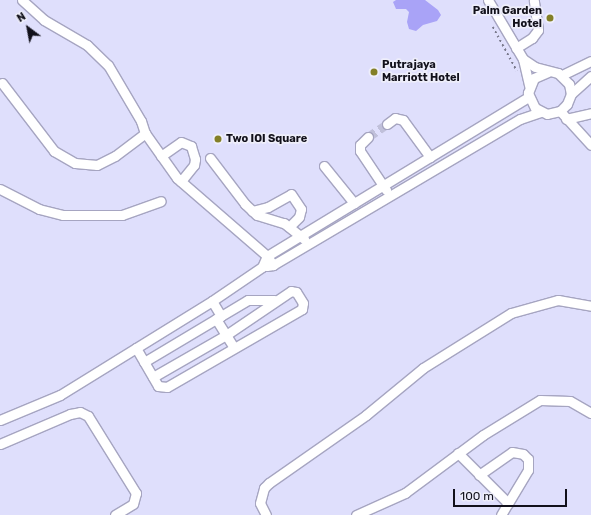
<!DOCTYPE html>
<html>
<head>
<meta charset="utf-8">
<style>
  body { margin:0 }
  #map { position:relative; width:591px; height:515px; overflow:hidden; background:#dfdffc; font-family:Rubik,sans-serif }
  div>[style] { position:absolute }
  .water>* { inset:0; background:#a9a3f7 }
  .minor-tunnel>* { height:9px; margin-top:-4.5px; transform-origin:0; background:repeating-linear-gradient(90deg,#c0c0da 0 9px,transparent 0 13.5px) }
  .path>* { height:1.5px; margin-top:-0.75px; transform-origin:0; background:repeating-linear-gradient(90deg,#7a7a8d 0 2px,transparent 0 5px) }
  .roads { filter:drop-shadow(1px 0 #a6a5c1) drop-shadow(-1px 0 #a6a5c1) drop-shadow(0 1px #a6a5c1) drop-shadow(0 -1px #a6a5c1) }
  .minor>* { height:9px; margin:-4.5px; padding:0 4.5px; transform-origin:4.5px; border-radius:4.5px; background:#fff }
  .dots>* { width:11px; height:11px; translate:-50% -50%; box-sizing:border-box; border:2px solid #eeeefa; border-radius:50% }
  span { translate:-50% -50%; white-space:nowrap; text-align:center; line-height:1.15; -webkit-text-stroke:3.5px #eeeefa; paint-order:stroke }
  .poi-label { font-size:11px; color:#12111b; font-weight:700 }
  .right { translate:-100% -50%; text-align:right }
  .left { translate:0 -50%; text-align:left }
  .north { position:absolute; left:8px; top:8px; width:40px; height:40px; -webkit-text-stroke:3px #eeeefa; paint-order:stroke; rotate:328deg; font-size:11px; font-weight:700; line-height:16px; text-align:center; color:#12111b }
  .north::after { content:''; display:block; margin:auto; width:14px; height:18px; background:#12111b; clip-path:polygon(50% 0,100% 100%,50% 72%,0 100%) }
  .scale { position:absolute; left:453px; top:489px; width:114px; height:18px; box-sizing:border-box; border:2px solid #12111b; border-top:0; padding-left:5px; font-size:12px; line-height:14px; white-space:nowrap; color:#12111b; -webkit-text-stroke:3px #eeeefa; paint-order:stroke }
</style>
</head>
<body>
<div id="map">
  <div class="water">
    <div style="clip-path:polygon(396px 0,425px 0,438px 10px,441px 15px,437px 21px,423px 25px,416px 31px,409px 29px,407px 22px,409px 12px,406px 9px,396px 9px,393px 2px)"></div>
  </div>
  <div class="minor-tunnel">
    <div style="left:368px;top:137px;width:23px;rotate:-34deg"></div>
  </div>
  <div class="path">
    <div style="left:493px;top:27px;width:50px;rotate:61.4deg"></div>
  </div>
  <div class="roads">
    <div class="minor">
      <div style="left:22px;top:0;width:30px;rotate:42deg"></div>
      <div style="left:44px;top:20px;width:50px;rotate:30.2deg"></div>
      <div style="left:87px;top:45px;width:29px;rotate:44deg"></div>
      <div style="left:108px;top:65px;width:65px;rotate:59.5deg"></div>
      <div style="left:141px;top:121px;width:13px;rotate:72deg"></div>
      <div style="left:145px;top:133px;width:55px;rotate:54.6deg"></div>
      <div style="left:177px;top:178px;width:119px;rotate:40.9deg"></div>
      <div style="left:267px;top:256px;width:11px;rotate:56deg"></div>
      <div style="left:488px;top:0;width:69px;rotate:59.3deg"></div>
      <div style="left:523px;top:59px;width:28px;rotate:77deg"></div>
      <div style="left:516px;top:48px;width:19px;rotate:-32deg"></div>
      <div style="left:532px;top:38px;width:10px;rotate:-53deg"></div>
      <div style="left:538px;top:30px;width:30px;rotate:-98deg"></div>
      <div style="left:523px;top:59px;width:14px;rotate:34deg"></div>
      <div style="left:535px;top:67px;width:24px;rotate:15deg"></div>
      <div style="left:558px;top:73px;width:16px;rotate:45deg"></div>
      <div style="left:569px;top:84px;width:10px;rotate:79deg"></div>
      <div style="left:571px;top:94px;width:11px;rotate:112deg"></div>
      <div style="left:567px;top:104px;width:10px;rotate:135deg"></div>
      <div style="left:560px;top:111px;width:13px;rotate:167deg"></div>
      <div style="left:547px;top:114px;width:13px;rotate:-153deg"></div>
      <div style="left:535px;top:108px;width:17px;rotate:-115deg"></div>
      <div style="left:528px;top:93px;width:16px;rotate:-68deg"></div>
      <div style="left:534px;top:78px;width:15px;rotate:-23deg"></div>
      <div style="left:562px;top:75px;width:32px;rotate:-26deg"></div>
      <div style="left:2px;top:83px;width:86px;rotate:52.6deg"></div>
      <div style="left:54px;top:151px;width:24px;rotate:30deg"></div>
      <div style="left:75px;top:163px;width:22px;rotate:5deg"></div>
      <div style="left:97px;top:165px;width:20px;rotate:-27deg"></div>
      <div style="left:115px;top:156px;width:38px;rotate:-37deg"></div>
      <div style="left:571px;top:94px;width:27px;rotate:-42deg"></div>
      <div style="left:560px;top:111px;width:46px;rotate:47.6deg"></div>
      <div style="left:566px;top:119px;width:26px;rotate:-13deg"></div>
      <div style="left:387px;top:124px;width:10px;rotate:-37deg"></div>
      <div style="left:395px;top:118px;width:8px;rotate:14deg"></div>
      <div style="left:403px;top:120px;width:46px;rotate:53.9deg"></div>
      <div style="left:368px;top:137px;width:11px;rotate:135deg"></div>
      <div style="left:360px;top:145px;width:6px;rotate:90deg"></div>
      <div style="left:360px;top:151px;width:47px;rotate:56.3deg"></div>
      <div style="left:161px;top:156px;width:24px;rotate:-35deg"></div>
      <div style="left:181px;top:142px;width:11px;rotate:22deg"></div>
      <div style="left:191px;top:146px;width:14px;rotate:73deg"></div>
      <div style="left:195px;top:159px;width:6px;rotate:99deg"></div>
      <div style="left:194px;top:165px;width:21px;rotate:129deg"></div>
      <div style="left:210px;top:158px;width:58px;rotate:52.7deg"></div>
      <div style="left:245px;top:204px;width:16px;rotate:43deg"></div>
      <div style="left:257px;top:215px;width:28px;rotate:17deg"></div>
      <div style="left:284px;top:223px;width:26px;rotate:39deg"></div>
      <div style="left:324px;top:166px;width:48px;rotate:51deg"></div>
      <div style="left:0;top:189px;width:44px;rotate:27.1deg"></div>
      <div style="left:39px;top:209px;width:25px;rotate:14deg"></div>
      <div style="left:63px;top:215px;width:59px"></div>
      <div style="left:122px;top:215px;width:41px;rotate:-19.7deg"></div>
      <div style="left:252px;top:211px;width:16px;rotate:-14deg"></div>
      <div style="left:268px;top:207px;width:26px;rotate:-29deg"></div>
      <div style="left:291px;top:194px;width:18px;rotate:56deg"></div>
      <div style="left:301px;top:209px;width:8px;rotate:104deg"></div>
      <div style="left:299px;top:217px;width:14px;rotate:135deg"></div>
      <div style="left:267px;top:266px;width:6px;rotate:-9deg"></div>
      <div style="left:273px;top:265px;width:287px;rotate:-30.6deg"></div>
      <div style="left:520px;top:119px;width:21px;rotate:-19deg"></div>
      <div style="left:221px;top:316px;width:31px;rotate:-31deg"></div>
      <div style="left:248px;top:300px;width:26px"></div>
      <div style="left:136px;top:348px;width:44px;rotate:59.9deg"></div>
      <div style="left:158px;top:386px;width:9px;rotate:6deg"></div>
      <div style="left:167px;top:387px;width:156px;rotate:-30deg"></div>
      <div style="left:302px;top:309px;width:6px;rotate:-81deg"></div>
      <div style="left:303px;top:303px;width:13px;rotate:-122deg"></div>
      <div style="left:296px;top:292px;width:5px;rotate:-169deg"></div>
      <div style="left:291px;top:291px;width:78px;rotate:145.9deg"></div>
      <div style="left:226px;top:335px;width:19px;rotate:-122deg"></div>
      <div style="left:144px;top:362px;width:90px;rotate:-30.9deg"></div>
      <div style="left:221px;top:316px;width:17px;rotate:-121deg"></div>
      <div style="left:153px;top:377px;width:84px;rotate:-29.9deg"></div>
      <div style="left:226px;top:335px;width:15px;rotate:58deg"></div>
      <div style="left:0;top:420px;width:65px;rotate:-22.6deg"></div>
      <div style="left:60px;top:395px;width:179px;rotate:-31.7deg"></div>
      <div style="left:212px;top:301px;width:60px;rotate:-34.2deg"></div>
      <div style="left:262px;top:267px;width:12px;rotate:-66deg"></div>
      <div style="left:267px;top:256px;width:306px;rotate:-31.3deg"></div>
      <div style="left:0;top:444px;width:76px;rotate:-23.2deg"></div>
      <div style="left:70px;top:414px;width:10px;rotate:-11deg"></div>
      <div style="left:80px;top:412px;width:9px;rotate:27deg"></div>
      <div style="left:88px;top:416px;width:91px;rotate:58.1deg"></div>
      <div style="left:136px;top:493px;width:11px;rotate:105deg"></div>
      <div style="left:133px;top:504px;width:21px;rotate:149deg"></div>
      <div style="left:458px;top:453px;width:71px;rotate:45deg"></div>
      <div style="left:508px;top:503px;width:14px;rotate:120deg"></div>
      <div style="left:479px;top:475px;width:40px;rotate:-34.9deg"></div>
      <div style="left:512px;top:452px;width:11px;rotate:10deg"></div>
      <div style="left:523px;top:454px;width:7px;rotate:45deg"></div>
      <div style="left:528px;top:459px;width:11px;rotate:90deg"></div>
      <div style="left:528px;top:470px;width:39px;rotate:121deg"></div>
      <div style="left:266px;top:515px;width:13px;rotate:-117deg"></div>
      <div style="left:260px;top:503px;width:16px;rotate:-75deg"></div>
      <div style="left:264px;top:488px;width:7px;rotate:-45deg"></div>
      <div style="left:269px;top:483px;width:118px;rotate:-35deg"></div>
      <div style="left:366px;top:415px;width:74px;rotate:-39.5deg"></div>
      <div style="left:423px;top:368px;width:104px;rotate:-32deg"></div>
      <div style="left:511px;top:313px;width:49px;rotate:-15.5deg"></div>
      <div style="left:558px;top:300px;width:34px;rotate:10deg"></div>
      <div style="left:356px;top:515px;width:54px;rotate:-24.2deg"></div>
      <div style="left:405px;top:493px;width:97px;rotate:-36.6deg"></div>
      <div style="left:483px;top:435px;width:67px;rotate:-31.6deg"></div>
      <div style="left:540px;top:400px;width:30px;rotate:2deg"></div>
      <div style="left:570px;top:401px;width:24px;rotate:30deg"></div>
    </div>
  </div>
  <div class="dots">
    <div style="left:550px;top:18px;background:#837f27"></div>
    <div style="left:374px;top:72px;background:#837f27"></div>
    <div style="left:218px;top:139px;background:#837f27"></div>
  </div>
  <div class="poi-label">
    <span class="right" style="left:542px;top:18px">Palm Garden<br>Hotel</span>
    <span class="left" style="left:382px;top:72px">Putrajaya<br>Marriott Hotel</span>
    <span class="left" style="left:226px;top:139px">Two IOI Square</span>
  </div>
  <div class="north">N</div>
  <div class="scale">100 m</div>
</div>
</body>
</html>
